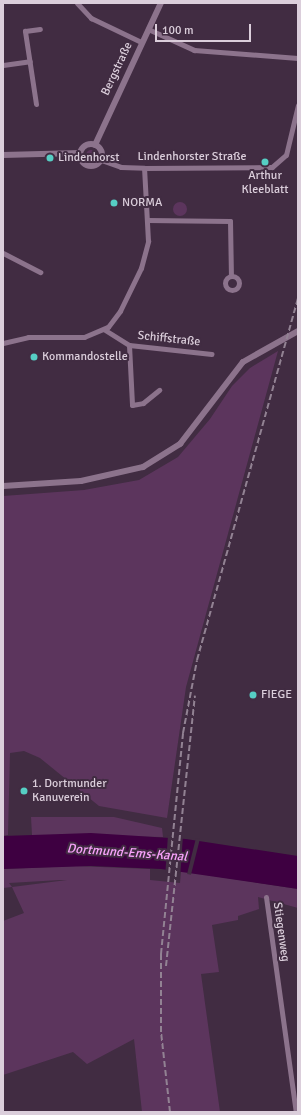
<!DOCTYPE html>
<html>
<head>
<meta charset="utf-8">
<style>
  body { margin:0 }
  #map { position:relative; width:301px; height:1115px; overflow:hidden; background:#412c42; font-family:Signika,sans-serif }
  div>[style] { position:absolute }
  .green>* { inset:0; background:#5c355d }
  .round { border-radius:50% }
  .water>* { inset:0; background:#3e0041 }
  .pier>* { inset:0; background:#412c42; transform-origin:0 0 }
  .minor>* { height:5px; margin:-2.5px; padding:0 2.5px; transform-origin:2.5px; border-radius:2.5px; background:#8c738c }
  .minor>.ring { margin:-2.5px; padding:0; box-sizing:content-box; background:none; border:5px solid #8c738c; border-radius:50% }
  .tertiary>* { height:6px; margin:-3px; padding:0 3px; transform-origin:3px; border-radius:3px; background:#8c738c }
  .tertiary>.ring { margin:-3px; padding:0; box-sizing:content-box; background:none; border:6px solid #8c738c; border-radius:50% }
  .rail>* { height:2px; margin-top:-1px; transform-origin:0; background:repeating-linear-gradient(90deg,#928293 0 6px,transparent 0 9px) }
  .dots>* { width:11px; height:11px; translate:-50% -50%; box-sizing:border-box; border:2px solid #412c42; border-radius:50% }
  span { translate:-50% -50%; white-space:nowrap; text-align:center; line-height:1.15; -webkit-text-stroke:4px #412c42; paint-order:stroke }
  .street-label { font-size:12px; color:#dbcedb }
  .poi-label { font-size:12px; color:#dbcedb }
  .left { translate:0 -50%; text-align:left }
  .water-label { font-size:13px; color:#f9a3fc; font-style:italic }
  .frame { position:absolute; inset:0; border:4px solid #dbcedb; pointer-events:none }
  .scale { position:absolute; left:155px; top:24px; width:96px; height:18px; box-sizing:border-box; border:2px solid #dbcedb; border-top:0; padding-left:5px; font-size:12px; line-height:14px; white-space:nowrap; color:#dbcedb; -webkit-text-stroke:3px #412c42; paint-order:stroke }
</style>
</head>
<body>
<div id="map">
  <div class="green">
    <div class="round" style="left:86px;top:150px;width:10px;height:10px"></div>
    <div class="round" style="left:173px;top:202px;width:14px;height:14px"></div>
    <div style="clip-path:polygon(278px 351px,186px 687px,167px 818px,99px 806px,40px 758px,24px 751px,10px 753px,8px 835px,3px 836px,3px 496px,84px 490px,139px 480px,178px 457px,210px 419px,232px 386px,250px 368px)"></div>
    <div style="clip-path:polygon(31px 817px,114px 817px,162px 828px,163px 837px,32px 835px)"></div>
    <div style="clip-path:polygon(evenodd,76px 866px,150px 869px,150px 880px,180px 883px,181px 871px,298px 889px,298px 908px,258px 897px,259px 909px,238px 916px,238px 920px,212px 925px,219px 972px,201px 974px,220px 1112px,142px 1112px,134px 1039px,87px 1064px,73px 1052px,3px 1075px,3px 921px,24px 913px,12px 887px,3px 888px,3px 869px,76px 866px,60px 880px,67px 880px,12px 887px,9px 883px,60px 880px)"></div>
  </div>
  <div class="water">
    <div style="clip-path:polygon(91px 833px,186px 839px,298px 856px,298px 889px,161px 869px,91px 866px,3px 869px,3px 836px)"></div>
  </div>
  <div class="pier">
    <div style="left:168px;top:835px;width:15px;height:37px;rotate:4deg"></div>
    <div style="left:196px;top:838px;width:4px;height:37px;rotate:14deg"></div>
  </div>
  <div class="minor">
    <div style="left:77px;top:3px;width:21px;rotate:47deg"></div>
    <div style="left:91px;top:18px;width:55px;rotate:25.6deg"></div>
    <div style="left:148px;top:29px;width:51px;rotate:24.5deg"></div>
    <div style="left:194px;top:50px;width:104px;rotate:4.4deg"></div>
    <div style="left:3px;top:65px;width:27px;rotate:-8deg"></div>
    <div style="left:36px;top:104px;width:74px;rotate:-98.6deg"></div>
    <div style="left:25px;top:31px;width:15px;rotate:-8deg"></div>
    <div style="left:101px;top:160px;width:21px;rotate:19deg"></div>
    <div style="left:121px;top:167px;width:23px;rotate:2deg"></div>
    <div style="left:144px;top:168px;width:128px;rotate:-0.4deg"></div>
    <div style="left:272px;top:167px;width:18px;rotate:-41deg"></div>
    <div style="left:286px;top:155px;width:51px;rotate:-76.5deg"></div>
    <div style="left:147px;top:220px;width:83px;rotate:0.7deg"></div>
    <div style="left:230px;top:221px;width:55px;rotate:89deg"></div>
    <div style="left:3px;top:253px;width:42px;rotate:27.2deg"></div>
    <div class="ring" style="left:225px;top:276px;width:9px;height:9px"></div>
    <div style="left:105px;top:330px;width:28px;rotate:32deg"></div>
    <div style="left:129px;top:345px;width:83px;rotate:6.2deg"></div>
    <div style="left:3px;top:343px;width:26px;rotate:-13deg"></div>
    <div style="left:28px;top:337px;width:56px"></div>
    <div style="left:84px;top:337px;width:26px;rotate:-23deg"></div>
    <div style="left:108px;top:327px;width:20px;rotate:-53deg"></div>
    <div style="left:120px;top:311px;width:48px;rotate:-64deg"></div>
    <div style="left:141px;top:268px;width:28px;rotate:-75deg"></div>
    <div style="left:148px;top:241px;width:73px;rotate:-93.1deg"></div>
    <div style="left:129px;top:345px;width:60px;rotate:87.1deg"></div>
    <div style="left:132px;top:405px;width:11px;rotate:-10deg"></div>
    <div style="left:143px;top:403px;width:21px;rotate:-39deg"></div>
    <div style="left:266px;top:897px;width:217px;rotate:82.1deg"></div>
  </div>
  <div class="tertiary">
    <div class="ring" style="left:80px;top:144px;width:16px;height:16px"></div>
    <div style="left:95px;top:145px;width:157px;rotate:-65.1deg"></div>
    <div style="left:3px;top:155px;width:77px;rotate:-1.5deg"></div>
    <div style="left:3px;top:486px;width:78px;rotate:-3.7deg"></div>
    <div style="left:81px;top:481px;width:64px;rotate:-12.7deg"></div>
    <div style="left:143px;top:467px;width:44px;rotate:-31.9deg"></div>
    <div style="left:180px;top:444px;width:103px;rotate:-52.5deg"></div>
    <div style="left:243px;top:362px;width:63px;rotate:-29.4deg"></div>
  </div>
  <div class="rail">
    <div style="left:166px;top:966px;width:272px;rotate:-83.9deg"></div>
    <div style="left:170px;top:1112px;width:81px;rotate:-96.4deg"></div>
    <div style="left:161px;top:1032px;width:78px;rotate:-90deg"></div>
    <div style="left:161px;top:954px;width:222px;rotate:-84.3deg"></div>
    <div style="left:183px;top:733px;width:74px;rotate:-79.1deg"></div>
    <div style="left:197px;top:660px;width:376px;rotate:-74.4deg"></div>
  </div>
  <div class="dots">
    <div style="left:50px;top:158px;background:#56cec4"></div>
    <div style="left:265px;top:162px;background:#56cec4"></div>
    <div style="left:114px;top:203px;background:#56cec4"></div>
    <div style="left:34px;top:357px;background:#56cec4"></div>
    <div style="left:253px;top:695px;background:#56cec4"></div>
    <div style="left:24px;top:791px;background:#56cec4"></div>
  </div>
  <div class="street-label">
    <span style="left:117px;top:69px;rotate:-65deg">Bergstraße</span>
    <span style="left:192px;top:157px">Lindenhorster Straße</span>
    <span style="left:169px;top:339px;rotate:6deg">Schiffstraße</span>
    <span style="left:281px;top:932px;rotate:82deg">Stiegenweg</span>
  </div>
  <div class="poi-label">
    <span class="left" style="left:58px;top:158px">Lindenhorst</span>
    <span style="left:265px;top:183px">Arthur<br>Kleeblatt</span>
    <span class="left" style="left:122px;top:203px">NORMA</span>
    <span class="left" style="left:42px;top:357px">Kommandostelle</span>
    <span class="left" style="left:261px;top:695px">FIEGE</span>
    <span class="left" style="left:32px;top:791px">1. Dortmunder<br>Kanuverein</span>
  </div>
  <div class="water-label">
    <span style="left:127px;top:853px;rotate:4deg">Dortmund-Ems-Kanal</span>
  </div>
  <div class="frame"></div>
  <div class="scale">100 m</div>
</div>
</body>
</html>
